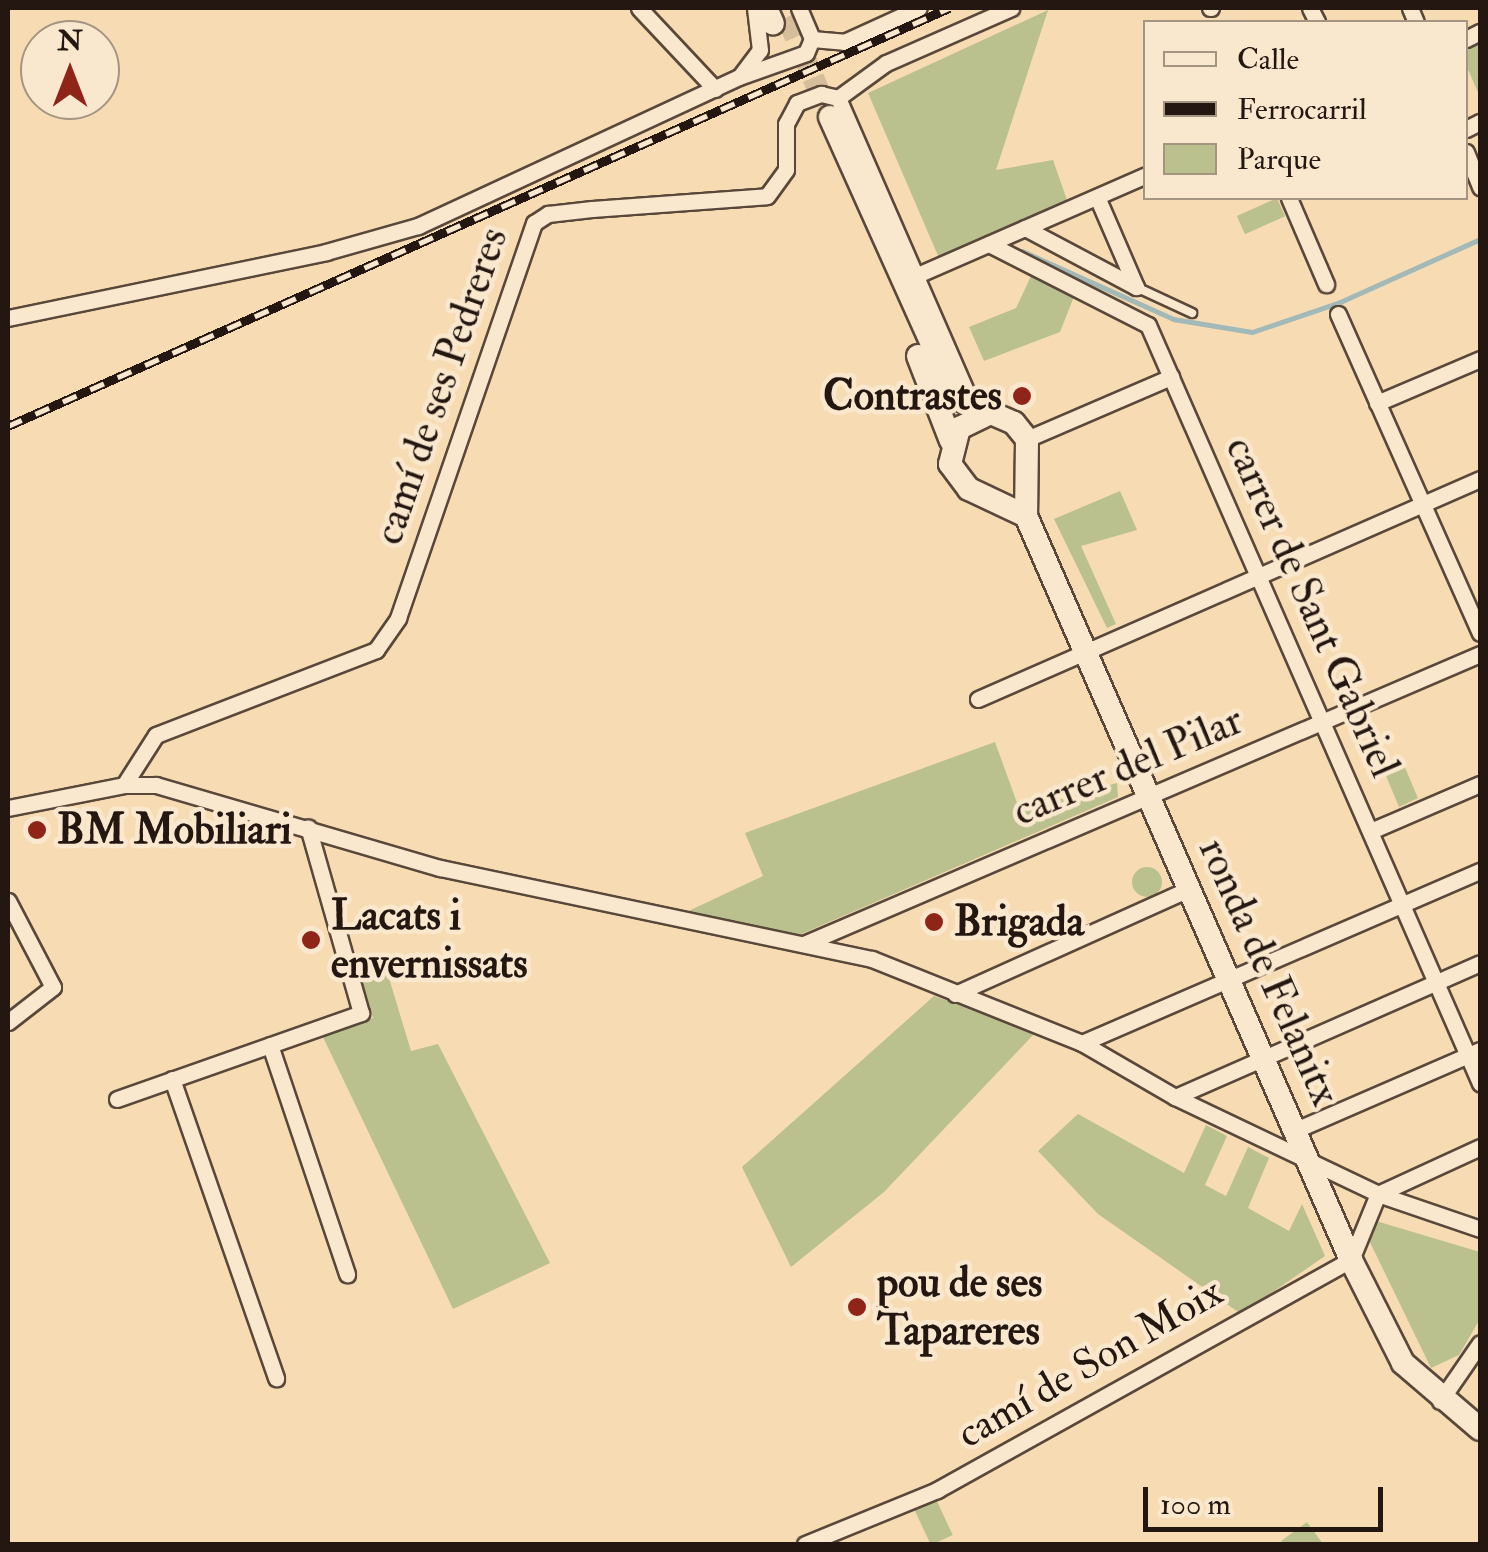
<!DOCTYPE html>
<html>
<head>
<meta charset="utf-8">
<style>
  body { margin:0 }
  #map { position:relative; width:1488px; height:1552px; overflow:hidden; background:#f7dcb3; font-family:"IM FELL Double Pica",serif }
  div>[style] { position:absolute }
  .green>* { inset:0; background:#bac18f; transform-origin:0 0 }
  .round { border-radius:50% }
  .stream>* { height:5px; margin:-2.5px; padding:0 2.5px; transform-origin:2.5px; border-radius:2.5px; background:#a2b9b8 }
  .secondary-tunnel>* { height:22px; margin-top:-11px; transform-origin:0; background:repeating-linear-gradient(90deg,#d7be9b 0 22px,transparent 0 33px) }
  .roads { filter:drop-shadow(2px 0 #59483a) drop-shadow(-2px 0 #59483a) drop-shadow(0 2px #59483a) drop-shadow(0 -2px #59483a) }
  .lane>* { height:8px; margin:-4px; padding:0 4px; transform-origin:4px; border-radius:4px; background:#fae8ce }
  .street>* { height:15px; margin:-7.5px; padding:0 7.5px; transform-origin:7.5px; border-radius:7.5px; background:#fae8ce }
  .secondary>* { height:22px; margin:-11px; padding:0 11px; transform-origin:11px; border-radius:11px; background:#fae8ce }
  .rail>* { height:9px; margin-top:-4.5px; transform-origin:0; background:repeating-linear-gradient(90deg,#fae8ce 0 15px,#241711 0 30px); box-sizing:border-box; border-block:2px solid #241711 }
  .dots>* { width:28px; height:28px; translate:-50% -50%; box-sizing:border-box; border:5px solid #fae8ce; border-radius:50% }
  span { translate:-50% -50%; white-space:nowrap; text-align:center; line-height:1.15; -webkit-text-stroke:9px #fae8ce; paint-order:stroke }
  .street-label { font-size:42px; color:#241711 }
  .poi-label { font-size:42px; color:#241711; font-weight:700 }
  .right { translate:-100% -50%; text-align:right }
  .left { translate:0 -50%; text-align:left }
  .frame { position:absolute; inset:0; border:10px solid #241711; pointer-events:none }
  .legend { position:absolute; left:1143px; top:20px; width:325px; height:180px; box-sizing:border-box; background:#fae8ce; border:2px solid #a49482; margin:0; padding:12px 18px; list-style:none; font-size:30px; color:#241711 }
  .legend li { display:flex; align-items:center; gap:20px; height:50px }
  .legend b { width:50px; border:2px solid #a49482 }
  .north { position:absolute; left:20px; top:20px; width:100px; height:100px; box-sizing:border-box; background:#fae8ce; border:2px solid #a49482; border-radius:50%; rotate:0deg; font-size:28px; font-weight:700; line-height:40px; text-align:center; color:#241711 }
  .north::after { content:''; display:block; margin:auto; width:35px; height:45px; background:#8f2418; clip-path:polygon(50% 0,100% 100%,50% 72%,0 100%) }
  .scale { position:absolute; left:1143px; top:1487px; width:240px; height:45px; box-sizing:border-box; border:5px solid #241711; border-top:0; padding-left:12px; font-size:30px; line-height:35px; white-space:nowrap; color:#241711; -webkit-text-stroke:8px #fae8ce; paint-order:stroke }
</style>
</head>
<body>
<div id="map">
  <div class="green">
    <div style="clip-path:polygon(1048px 10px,996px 170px,1053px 160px,1067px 200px,939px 258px,868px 93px)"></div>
    <div style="clip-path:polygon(1480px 42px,1480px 97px,1466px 65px,1466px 49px)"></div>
    <div style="left:1277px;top:198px;width:20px;height:44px;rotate:66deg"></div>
    <div style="clip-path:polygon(1032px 274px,1075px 294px,1060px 332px,984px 361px,969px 327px,1016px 308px)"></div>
    <div style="clip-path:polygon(1120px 491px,1137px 530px,1081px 546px,1116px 624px,1107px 628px,1054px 519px)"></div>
    <div style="clip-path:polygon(995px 742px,1020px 811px,1117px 783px,1118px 797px,790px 939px,680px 915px,763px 876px,745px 833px)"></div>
    <div style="clip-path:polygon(1400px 756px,1418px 798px,1399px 807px,1384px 771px)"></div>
    <div class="round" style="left:1132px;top:867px;width:30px;height:30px"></div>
    <div style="clip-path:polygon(386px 968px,411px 1051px,438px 1044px,550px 1263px,453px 1309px,322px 1035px,373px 1018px,360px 979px)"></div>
    <div style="clip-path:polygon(934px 996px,1036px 1032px,884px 1192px,791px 1267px,742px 1167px)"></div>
    <div style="clip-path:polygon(1078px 1114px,1184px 1173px,1206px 1125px,1227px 1136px,1205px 1185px,1226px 1196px,1248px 1147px,1269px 1158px,1248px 1208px,1289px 1231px,1302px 1204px,1325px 1256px,1241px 1314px,1098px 1214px,1038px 1151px)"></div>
    <div style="clip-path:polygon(1376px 1221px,1480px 1252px,1480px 1319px,1459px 1355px,1431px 1368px,1365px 1232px)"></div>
    <div style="left:935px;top:1497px;width:42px;height:24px;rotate:65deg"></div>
    <div style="clip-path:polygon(1307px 1522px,1323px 1544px,1284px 1544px,1281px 1541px)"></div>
  </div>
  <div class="stream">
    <div style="left:1022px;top:251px;width:166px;rotate:24.2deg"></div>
    <div style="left:1173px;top:319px;width:80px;rotate:9.3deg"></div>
    <div style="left:1252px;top:332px;width:93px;rotate:-18.8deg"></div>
    <div style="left:1340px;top:302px;width:154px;rotate:-24.2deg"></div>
  </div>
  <div class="secondary-tunnel">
    <div style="left:787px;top:17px;width:109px;rotate:66.7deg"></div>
  </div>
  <div class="roads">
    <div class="lane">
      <div style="left:1136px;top:287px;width:62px;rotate:24.9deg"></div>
    </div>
    <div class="street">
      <div style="left:639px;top:8px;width:111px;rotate:46.8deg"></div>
      <div style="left:799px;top:8px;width:34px;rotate:67deg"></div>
      <div style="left:812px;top:39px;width:32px;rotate:5deg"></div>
      <div style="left:844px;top:42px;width:82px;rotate:-24.4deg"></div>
      <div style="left:1210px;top:8px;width:1px"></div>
      <div style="left:1310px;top:8px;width:16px;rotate:63deg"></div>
      <div style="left:1410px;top:8px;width:15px;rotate:67deg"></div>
      <div style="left:1466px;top:39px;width:16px;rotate:-27deg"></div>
      <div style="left:741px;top:75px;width:31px;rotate:-53deg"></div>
      <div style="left:760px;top:50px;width:42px;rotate:-96.8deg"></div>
      <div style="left:838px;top:98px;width:337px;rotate:66.4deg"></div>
      <div style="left:838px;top:98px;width:59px;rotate:-36.1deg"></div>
      <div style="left:886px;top:63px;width:137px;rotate:-23.7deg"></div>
      <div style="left:1466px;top:129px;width:16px;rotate:-27deg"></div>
      <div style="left:1466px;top:152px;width:38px;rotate:68deg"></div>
      <div style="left:1289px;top:198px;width:94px;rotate:66.7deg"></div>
      <div style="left:1025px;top:228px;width:126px;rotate:28deg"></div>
      <div style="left:1136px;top:287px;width:98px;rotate:-113.4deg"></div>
      <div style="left:989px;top:244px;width:178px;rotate:27deg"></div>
      <div style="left:1148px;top:325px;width:828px;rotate:66.35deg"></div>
      <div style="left:915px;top:276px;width:252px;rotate:-23.6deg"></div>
      <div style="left:1338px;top:314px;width:349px;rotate:66deg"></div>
      <div style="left:8px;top:318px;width:325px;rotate:-11.7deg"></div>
      <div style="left:326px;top:252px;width:96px;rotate:-15.8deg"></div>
      <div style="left:418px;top:226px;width:354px;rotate:-24.9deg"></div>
      <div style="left:739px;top:77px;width:71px;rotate:-19.7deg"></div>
      <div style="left:806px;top:53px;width:15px;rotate:-67deg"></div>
      <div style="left:1377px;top:403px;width:112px;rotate:-23.1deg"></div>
      <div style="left:1027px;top:439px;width:157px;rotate:-23.3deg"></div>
      <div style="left:978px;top:699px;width:548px;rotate:-23.67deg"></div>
      <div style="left:124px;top:785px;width:59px;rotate:-57.4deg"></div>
      <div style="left:156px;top:735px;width:236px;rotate:-21.1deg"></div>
      <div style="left:376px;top:650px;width:39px;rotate:-55deg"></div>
      <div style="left:398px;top:618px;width:418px;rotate:-71deg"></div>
      <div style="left:534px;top:223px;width:17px;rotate:-33deg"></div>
      <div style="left:548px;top:214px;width:44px;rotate:-6.5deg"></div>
      <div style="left:592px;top:209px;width:175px;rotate:-4.2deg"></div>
      <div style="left:767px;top:196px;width:32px;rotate:-54deg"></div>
      <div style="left:786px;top:170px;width:46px;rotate:-90deg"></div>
      <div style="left:786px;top:124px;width:24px;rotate:-62deg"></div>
      <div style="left:797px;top:103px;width:26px;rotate:-21deg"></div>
      <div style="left:821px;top:94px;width:17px;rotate:13deg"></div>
      <div style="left:8px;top:808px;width:118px;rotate:-11.2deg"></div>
      <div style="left:124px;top:785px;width:32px"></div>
      <div style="left:156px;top:785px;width:296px;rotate:16.3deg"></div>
      <div style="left:440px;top:868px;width:441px;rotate:11.9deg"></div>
      <div style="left:872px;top:959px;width:226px;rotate:21.8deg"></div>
      <div style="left:1082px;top:1043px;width:108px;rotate:30.1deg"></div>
      <div style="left:1175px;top:1097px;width:225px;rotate:25.5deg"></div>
      <div style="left:1378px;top:1194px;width:108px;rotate:18.9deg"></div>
      <div style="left:1373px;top:830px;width:116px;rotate:-23.3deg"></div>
      <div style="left:8px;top:901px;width:97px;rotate:62.4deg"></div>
      <div style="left:53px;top:987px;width:57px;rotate:142.1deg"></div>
      <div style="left:804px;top:944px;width:736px;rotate:-23.22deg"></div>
      <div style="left:955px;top:994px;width:256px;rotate:-24.2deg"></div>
      <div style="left:1082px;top:1043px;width:434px;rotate:-23.4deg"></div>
      <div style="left:270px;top:1045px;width:242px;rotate:71.4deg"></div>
      <div style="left:172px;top:1079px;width:317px;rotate:70.8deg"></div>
      <div style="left:1175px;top:1097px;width:333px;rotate:-23.7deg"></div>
      <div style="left:117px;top:1099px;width:259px;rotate:-19.4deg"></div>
      <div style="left:361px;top:1013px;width:193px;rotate:-105.9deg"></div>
      <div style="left:1298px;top:1129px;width:198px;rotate:-23.5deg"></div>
      <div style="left:1378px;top:1194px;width:112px;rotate:-24.7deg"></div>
      <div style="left:1440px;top:1401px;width:70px;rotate:-55.4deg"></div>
      <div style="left:805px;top:1544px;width:143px;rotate:-22.2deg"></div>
      <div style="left:937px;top:1490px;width:474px;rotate:-29.1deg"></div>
      <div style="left:1351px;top:1260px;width:71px;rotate:-67.8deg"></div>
    </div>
    <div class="secondary">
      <div style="left:766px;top:8px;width:17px;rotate:66deg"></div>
      <div style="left:830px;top:117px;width:308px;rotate:65.8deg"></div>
      <div style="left:956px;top:398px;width:63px;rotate:23.3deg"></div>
      <div style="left:1014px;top:423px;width:21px;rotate:51deg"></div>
      <div style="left:1027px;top:439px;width:77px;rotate:90.7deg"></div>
      <div style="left:1026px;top:516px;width:812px;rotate:66.4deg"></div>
      <div style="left:1351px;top:1260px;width:115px;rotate:63.2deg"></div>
      <div style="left:1403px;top:1363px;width:101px;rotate:40.6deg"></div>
      <div style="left:918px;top:356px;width:91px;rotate:68.8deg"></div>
      <div style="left:988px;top:414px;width:32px;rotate:154deg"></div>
      <div style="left:959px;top:428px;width:37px;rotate:104deg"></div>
      <div style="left:950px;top:464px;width:31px;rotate:53deg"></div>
      <div style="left:969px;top:489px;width:63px;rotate:25.3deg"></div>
    </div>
  </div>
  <div class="rail">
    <div style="left:8px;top:426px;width:1030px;rotate:-23.95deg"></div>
  </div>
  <div class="dots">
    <div style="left:1022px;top:396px;background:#8f2418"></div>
    <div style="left:37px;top:830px;background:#8f2418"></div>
    <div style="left:934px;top:922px;background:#8f2418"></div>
    <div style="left:311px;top:940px;background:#8f2418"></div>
    <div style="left:857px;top:1307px;background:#8f2418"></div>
  </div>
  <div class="street-label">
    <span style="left:441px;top:386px;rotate:-71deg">camí de ses Pedreres</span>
    <span style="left:1312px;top:607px;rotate:66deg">carrer de Sant Gabriel</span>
    <span style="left:1128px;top:766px;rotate:-23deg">carrer del Pilar</span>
    <span style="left:1269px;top:972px;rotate:66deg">ronda de Felanitx</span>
    <span style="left:1090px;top:1363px;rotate:-30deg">camí de Son Moix</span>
  </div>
  <div class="poi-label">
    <span class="right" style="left:1002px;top:396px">Contrastes</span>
    <span class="left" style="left:57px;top:830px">BM Mobiliari</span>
    <span class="left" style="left:331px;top:940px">Lacats i<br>envernissats</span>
    <span class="left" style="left:954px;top:922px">Brigada</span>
    <span class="left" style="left:877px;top:1307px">pou de ses<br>Tapareres</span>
  </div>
  <div class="frame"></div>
  <ul class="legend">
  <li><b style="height:12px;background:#fae8ce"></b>Calle</li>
  <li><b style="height:12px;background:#241711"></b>Ferrocarril</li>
  <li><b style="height:28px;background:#bac18f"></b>Parque</li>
  </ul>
  <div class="north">N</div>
  <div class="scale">100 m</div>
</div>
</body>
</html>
